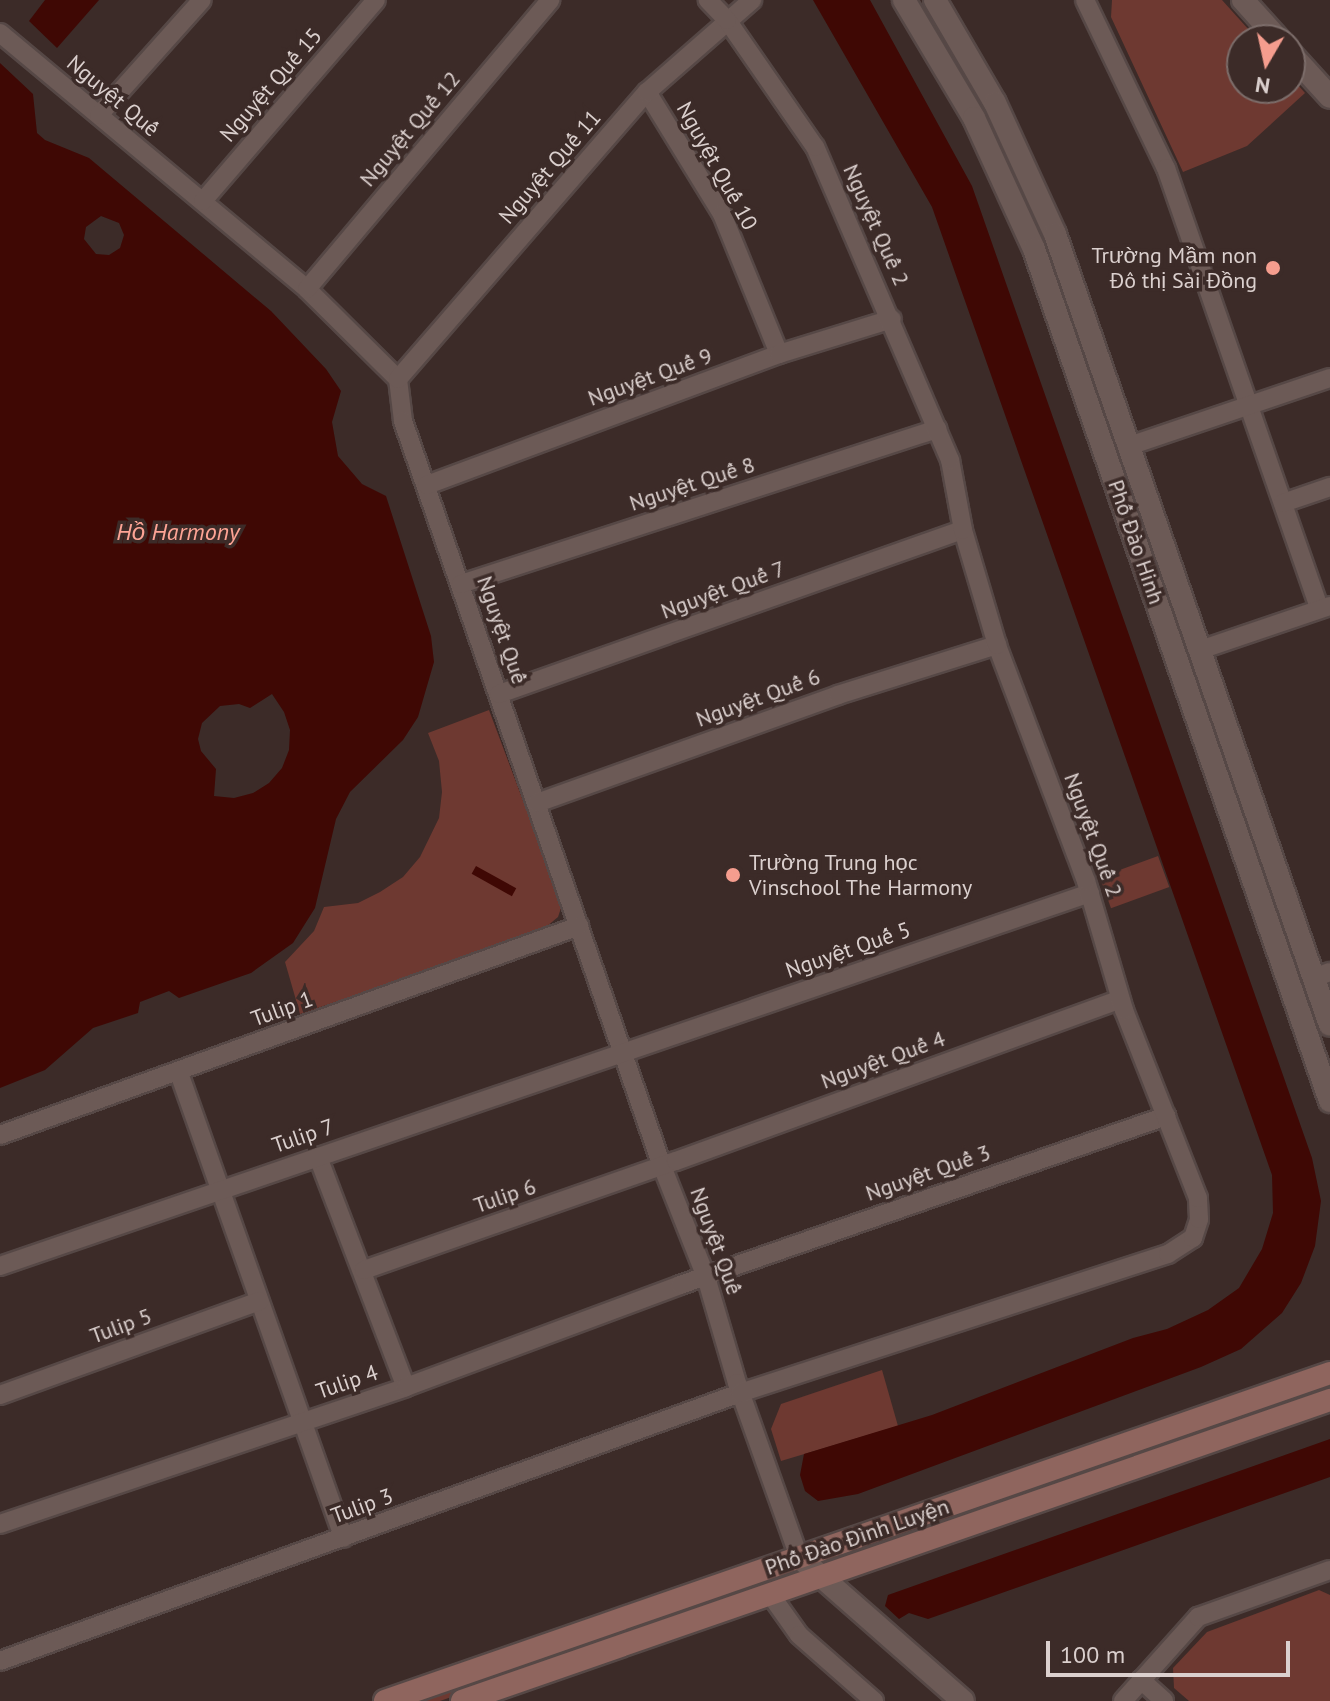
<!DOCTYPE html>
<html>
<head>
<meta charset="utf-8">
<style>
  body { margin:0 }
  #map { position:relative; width:1330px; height:1701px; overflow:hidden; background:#3c2b28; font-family:"PT Sans",sans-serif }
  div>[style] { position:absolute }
  .green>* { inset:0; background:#6e3931; transform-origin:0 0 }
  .water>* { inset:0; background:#3f0804; transform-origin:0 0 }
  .roads { filter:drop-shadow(2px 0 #564846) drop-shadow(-2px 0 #564846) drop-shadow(0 2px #564846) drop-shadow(0 -2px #564846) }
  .minor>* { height:18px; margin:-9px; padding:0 9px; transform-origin:9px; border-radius:9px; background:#6c5a56 }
  .tertiary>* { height:22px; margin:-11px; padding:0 11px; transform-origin:11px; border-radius:11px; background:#6c5a56 }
  .secondary>* { height:22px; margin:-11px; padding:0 11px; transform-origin:11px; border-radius:11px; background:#8f655e }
  .dots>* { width:22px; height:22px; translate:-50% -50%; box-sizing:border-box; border:4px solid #3c2b28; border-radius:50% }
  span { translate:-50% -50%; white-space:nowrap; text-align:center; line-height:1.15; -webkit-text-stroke:7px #3c2b28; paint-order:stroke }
  .street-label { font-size:22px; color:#dbd0ce }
  .poi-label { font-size:22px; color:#dbd0ce }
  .right { translate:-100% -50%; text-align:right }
  .left { translate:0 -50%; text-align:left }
  .water-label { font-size:24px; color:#fda495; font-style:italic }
  .north { position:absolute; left:1226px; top:24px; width:80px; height:80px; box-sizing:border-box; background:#3c2b28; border:2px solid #7c6d6a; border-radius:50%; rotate:189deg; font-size:22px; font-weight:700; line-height:32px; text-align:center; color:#dbd0ce }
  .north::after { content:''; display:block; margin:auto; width:28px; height:36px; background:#f59d8e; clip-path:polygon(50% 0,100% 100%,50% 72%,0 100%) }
  .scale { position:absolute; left:1046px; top:1641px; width:244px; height:36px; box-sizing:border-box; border:4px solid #dbd0ce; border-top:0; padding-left:10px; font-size:24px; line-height:28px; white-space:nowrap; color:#dbd0ce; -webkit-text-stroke:6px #3c2b28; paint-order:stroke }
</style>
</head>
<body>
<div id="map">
  <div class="green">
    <div style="clip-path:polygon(1112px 0,1222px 0,1258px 40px,1242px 40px,1242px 88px,1290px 88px,1290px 76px,1305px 93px,1247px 146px,1183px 172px,1111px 17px)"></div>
    <div style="clip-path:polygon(489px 710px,558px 894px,561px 908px,558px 917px,540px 932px,300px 1014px,285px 962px,314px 931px,324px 907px,358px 903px,380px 892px,403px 877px,420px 857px,439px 818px,442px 792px,439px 761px,428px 733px)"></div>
    <div style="left:1158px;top:856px;width:33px;height:62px;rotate:70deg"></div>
    <div style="clip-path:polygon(882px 1370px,898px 1426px,781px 1461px,771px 1429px,781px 1404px)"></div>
    <div style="clip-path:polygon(1330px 1381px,1330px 1392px,866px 1547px,866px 1545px)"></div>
    <div style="clip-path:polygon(741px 1589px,738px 1597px,440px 1701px,407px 1701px)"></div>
    <div style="clip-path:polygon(1319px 1590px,1330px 1595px,1330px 1701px,1189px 1701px,1174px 1688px,1173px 1668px,1207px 1632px)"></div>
  </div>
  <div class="water">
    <div style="clip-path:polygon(45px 0,99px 0,57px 48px,29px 21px)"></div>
    <div style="clip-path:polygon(813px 0,870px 0,972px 186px,1312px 1158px,1321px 1201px,1315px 1246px,1301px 1283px,1282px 1313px,1241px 1349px,1201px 1367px,858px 1494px,818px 1501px,805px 1491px,800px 1475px,804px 1454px,932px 1415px,1133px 1338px,1167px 1329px,1208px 1310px,1239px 1288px,1262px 1249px,1273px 1213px,1272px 1175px,932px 207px)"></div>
    <div style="clip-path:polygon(evenodd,0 63px,33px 94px,37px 133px,45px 140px,89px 158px,271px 311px,326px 369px,341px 391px,332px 422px,338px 456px,362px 484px,386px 496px,431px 636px,434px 662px,418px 717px,403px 740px,350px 792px,336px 819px,315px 908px,293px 943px,251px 973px,179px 998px,169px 991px,140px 1002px,138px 1013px,93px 1028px,45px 1070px,0 1088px,0 63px,101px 216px,119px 223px,124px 235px,120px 248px,109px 255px,96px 254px,84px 239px,86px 227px,101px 216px,0 63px,272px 694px,284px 712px,290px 730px,289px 750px,282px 768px,269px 783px,253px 793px,234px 798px,214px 796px,216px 769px,201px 751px,198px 739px,202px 723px,220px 706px,239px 704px,250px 708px,272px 694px)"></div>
    <div style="left:476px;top:866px;width:46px;height:9px;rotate:29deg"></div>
    <div style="clip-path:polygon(1330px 1439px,1330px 1477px,928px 1619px,909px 1613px,899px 1619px,885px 1606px,888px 1595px)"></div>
  </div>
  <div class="roads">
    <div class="minor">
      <div style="left:1085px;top:0;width:187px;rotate:64.3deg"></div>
      <div style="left:1166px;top:168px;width:467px;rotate:70.8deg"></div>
      <div style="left:0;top:33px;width:400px;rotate:39.8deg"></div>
      <div style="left:307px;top:289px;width:128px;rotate:44.7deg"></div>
      <div style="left:398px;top:379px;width:42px;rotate:83.2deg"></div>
      <div style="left:403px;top:421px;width:789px;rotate:70.83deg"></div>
      <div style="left:662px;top:1166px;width:119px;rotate:68.4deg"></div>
      <div style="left:706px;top:1277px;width:110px;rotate:73.7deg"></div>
      <div style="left:737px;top:1383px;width:185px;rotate:70.4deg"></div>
      <div style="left:647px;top:92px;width:143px;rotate:58.4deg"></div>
      <div style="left:722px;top:214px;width:151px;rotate:67.8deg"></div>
      <div style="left:99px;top:115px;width:154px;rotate:-48.2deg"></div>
      <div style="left:203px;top:201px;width:265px;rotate:-49.3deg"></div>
      <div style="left:307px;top:289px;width:378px;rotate:-49.9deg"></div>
      <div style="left:398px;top:379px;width:380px;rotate:-49.1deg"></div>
      <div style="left:647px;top:92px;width:140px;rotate:-41.2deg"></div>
      <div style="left:1129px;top:446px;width:212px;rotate:-18.7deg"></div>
      <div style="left:427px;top:485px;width:376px;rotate:-20.4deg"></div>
      <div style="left:779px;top:354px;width:118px;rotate:-17.2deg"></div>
      <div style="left:1283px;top:503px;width:50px;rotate:-18.8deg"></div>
      <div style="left:461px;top:584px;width:501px;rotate:-18.04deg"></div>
      <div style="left:1200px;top:650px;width:137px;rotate:-18.7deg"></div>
      <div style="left:499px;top:694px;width:492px;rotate:-19.5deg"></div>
      <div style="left:537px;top:803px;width:320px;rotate:-19.7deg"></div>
      <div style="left:838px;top:695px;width:167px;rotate:-17.5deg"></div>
      <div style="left:1314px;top:978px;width:17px;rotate:-21deg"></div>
      <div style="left:179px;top:1073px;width:493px;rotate:70.5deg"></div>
      <div style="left:0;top:1135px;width:616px;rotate:-19.85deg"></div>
      <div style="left:318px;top:1157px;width:246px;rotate:69.1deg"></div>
      <div style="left:0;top:1266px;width:1152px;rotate:-18.89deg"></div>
      <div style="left:364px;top:1270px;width:330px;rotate:-19.3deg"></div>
      <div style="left:676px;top:1161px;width:473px;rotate:-20deg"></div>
      <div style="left:0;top:1395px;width:276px;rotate:-19.9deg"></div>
      <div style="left:0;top:1524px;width:428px;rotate:-18.6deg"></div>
      <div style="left:406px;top:1387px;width:292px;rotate:-20.4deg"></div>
      <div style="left:680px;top:1285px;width:515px;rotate:-19.17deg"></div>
      <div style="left:770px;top:1594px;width:50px;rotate:54.7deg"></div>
      <div style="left:799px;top:1635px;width:100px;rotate:41.3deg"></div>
      <div style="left:0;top:1661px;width:787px;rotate:-19.91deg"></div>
      <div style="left:740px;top:1393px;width:450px;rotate:-18deg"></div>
      <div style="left:1168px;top:1254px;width:30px;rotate:-33deg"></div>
      <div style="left:1193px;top:1238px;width:20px;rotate:-72deg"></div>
      <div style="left:1199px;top:1219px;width:21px;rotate:-93deg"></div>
      <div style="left:1198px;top:1198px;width:202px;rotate:-111.5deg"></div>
      <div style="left:1124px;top:1010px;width:134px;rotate:-106.4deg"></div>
      <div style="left:1086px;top:881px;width:252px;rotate:-110.7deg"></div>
      <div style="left:997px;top:645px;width:120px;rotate:-106.5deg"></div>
      <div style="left:963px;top:530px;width:71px;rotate:-100.5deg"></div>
      <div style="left:950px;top:460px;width:341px;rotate:-113.3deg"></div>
      <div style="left:815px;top:147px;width:155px;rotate:-124.7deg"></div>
      <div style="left:727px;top:20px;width:28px;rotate:-134deg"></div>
      <div style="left:1141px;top:1680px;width:31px;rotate:42deg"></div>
      <div style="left:1123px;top:1701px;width:113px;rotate:-48.2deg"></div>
      <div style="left:1198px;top:1617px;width:140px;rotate:-19.6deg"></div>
    </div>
    <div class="tertiary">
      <div style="left:904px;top:0;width:137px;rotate:59.3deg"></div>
      <div style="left:974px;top:118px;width:144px;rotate:65.4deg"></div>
      <div style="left:1034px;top:249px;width:902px;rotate:70.84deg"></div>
      <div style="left:935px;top:0;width:119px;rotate:59.8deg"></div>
      <div style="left:995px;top:103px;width:144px;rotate:65.4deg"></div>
      <div style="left:1055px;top:234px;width:837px;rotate:70.83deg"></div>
      <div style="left:1243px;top:0;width:54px;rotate:48deg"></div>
      <div style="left:1290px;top:53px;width:59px;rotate:47.7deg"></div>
      <div style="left:799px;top:1557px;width:218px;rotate:41.3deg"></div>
    </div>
    <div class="secondary">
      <div style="left:385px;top:1701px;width:1000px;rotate:-19.14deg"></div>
      <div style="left:462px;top:1701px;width:919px;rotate:-19.13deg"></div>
    </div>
  </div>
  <div class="dots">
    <div style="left:1273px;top:268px;background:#f59d8e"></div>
    <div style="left:733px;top:875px;background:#f59d8e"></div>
  </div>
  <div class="street-label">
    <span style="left:271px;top:85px;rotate:-49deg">Nguyệt Quế 15</span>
    <span style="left:113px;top:96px;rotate:40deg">Nguyệt Quế</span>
    <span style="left:410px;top:129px;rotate:-50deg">Nguyệt Quế 12</span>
    <span style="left:717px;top:166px;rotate:61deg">Nguyệt Quế 10</span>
    <span style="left:550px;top:167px;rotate:-49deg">Nguyệt Quế 11</span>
    <span style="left:876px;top:225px;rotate:66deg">Nguyệt Quế 2</span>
    <span style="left:650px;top:377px;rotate:-20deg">Nguyệt Quế 9</span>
    <span style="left:692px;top:484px;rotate:-18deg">Nguyệt Quế 8</span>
    <span style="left:1136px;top:542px;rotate:71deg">Phố Đào Hinh</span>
    <span style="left:723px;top:590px;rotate:-20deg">Nguyệt Quế 7</span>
    <span style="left:502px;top:630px;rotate:71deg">Nguyệt Quế</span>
    <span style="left:758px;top:698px;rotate:-20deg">Nguyệt Quế 6</span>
    <span style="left:1093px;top:835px;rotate:70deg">Nguyệt Quế 2</span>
    <span style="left:848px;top:950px;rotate:-19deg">Nguyệt Quế 5</span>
    <span style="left:282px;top:1009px;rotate:-20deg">Tulip 1</span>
    <span style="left:883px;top:1060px;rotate:-20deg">Nguyệt Quế 4</span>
    <span style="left:303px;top:1136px;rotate:-19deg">Tulip 7</span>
    <span style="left:928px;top:1173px;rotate:-19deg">Nguyệt Quế 3</span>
    <span style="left:505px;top:1196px;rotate:-19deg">Tulip 6</span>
    <span style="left:716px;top:1241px;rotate:70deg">Nguyệt Quế</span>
    <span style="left:121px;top:1326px;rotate:-20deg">Tulip 5</span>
    <span style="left:347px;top:1382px;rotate:-19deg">Tulip 4</span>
    <span style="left:362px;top:1506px;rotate:-20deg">Tulip 3</span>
    <span style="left:857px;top:1537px;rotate:-19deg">Phố Đào Đình Luyện</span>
  </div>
  <div class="poi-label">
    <span class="right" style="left:1257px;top:268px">Trường Mầm non<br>Đô thị Sài Đồng</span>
    <span class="left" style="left:749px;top:875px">Trường Trung học<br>Vinschool The Harmony</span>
  </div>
  <div class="water-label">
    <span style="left:178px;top:532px">Hồ Harmony</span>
  </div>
  <div class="north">N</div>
  <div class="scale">100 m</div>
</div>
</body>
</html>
